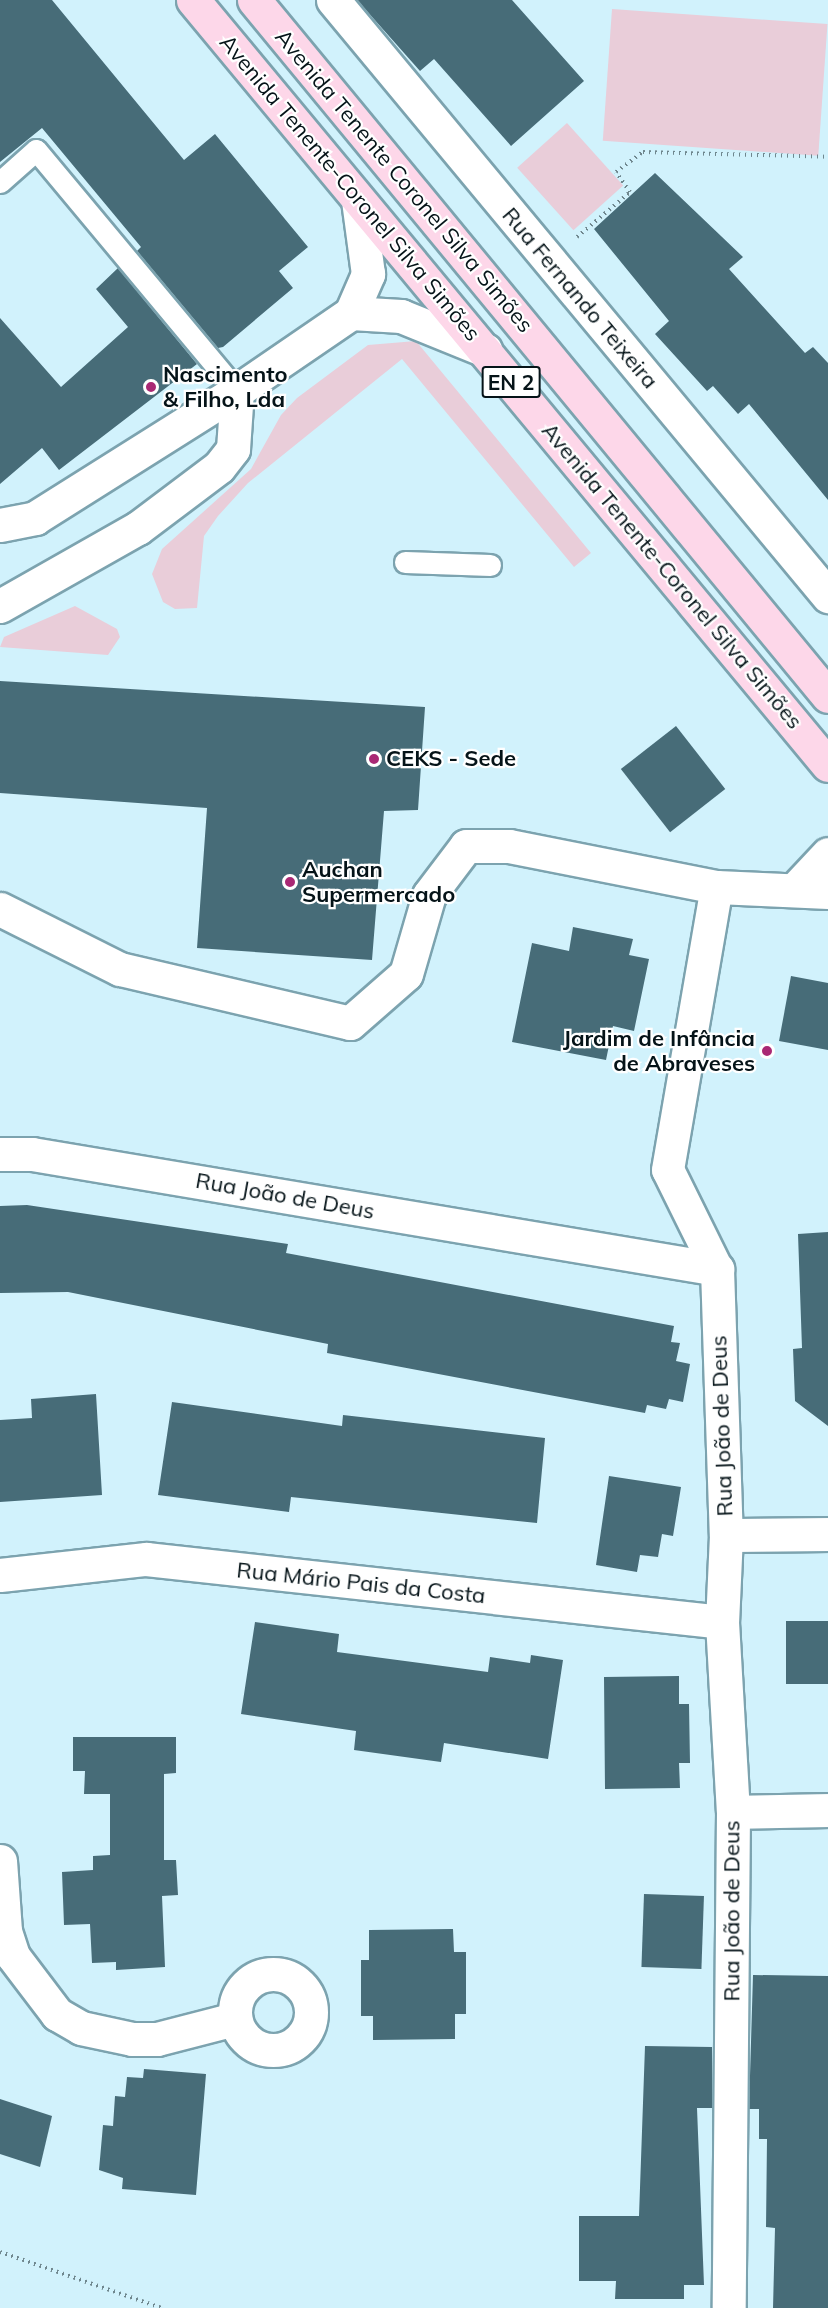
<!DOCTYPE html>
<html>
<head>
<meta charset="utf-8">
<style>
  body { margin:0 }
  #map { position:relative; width:828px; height:2308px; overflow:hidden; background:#d1f2fc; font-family:Mulish,sans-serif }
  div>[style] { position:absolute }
  .green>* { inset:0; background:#e9cdd9; transform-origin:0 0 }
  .building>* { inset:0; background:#476c78; transform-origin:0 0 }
  .path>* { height:4px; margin-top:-2px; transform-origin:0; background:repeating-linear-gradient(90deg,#6f878e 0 1.5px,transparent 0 6px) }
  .roads { filter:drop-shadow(2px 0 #7ca3af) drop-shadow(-2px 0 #7ca3af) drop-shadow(0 2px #7ca3af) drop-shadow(0 -2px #7ca3af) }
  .service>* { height:21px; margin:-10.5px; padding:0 10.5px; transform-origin:10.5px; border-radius:10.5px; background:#fff }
  .pedestrian>* { height:32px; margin:-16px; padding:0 16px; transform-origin:16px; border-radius:16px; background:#fff }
  .minor>* { height:33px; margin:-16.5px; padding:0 16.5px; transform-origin:16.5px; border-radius:16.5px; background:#fff }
  .minor>.ring { margin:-16.5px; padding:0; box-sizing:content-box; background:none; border:33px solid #fff; border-radius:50% }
  .primary>* { height:33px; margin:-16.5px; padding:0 16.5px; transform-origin:16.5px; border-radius:16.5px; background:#fdd7e9 }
  .dots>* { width:16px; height:16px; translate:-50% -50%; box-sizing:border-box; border:3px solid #fff; border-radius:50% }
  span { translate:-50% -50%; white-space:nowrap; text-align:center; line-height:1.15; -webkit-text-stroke:4.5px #fff; paint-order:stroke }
  .shield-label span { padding:2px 4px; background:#fff; border:2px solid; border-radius:4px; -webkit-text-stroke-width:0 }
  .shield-label { font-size:21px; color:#051318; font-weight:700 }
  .street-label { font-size:22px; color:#051318 }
  .poi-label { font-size:22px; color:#051318; font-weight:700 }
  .left { translate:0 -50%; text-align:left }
  .right { translate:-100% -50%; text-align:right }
</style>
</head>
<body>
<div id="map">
  <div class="green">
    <div style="left:612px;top:9px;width:216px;height:132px;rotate:4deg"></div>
    <div style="left:567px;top:123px;width:84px;height:67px;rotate:48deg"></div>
    <div style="clip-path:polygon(416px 341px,591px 553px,574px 567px,402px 359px,248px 483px,218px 516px,204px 536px,197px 608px,175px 609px,163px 602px,152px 574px,162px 549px,251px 469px,281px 415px,297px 398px,368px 345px)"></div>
    <div style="clip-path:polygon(75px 606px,117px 629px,120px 637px,108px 655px,0 647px,4px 637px)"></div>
  </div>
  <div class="building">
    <div style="clip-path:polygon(0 0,52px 0,184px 160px,215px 134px,308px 247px,279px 271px,293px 288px,223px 347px,218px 348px,137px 251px,141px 247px,42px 128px,0 162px)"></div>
    <div style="clip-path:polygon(357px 0,512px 0,584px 81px,511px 146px,434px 59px,420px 71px)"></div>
    <div style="clip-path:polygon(655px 173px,743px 257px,729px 269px,805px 353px,813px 347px,828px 363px,828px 500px,749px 404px,738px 414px,713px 386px,707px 391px,655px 334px,669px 321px,594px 229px)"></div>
    <div style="clip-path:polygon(118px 268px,197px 364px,59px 470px,42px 448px,0 484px,0 318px,61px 387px,128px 327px,96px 289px)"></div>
    <div style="clip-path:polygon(0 681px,425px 707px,418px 810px,384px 811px,372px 960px,197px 948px,207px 808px,0 793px)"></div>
    <div style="left:676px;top:726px;width:80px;height:70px;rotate:52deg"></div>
    <div style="clip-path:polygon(573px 927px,633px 939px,629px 955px,649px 959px,634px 1031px,613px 1026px,606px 1060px,512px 1042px,532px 943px,569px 951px)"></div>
    <div style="clip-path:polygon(791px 976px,828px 983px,828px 1050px,779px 1041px)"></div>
    <div style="clip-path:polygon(27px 1205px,288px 1244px,286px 1253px,674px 1326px,671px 1342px,680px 1343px,676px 1361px,690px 1364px,683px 1402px,669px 1399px,666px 1409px,647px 1405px,645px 1413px,327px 1353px,328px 1344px,68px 1292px,0 1293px,0 1206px)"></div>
    <div style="clip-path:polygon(828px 1232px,828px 1426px,795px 1401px,793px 1349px,802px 1348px,798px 1234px)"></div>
    <div style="clip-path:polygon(96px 1394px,102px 1495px,0 1502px,0 1420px,32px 1418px,31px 1399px)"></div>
    <div style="clip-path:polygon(172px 1402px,342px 1426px,343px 1415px,545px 1438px,537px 1523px,291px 1497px,289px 1512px,158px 1495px)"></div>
    <div style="clip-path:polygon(609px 1476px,681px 1487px,673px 1536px,662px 1534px,658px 1557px,640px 1555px,637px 1572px,596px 1565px)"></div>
    <div style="left:828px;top:1621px;width:63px;height:42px;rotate:90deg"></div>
    <div style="clip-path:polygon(255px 1622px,339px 1634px,337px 1652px,488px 1672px,490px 1657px,530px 1663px,531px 1655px,563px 1660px,548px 1759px,444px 1743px,441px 1762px,354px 1750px,356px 1731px,241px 1714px)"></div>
    <div style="clip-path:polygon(679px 1676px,679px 1704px,689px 1704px,690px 1763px,679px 1763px,680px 1788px,605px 1789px,604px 1677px)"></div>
    <div style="clip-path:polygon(73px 1737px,176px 1737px,176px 1773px,164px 1774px,164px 1860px,176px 1860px,178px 1895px,162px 1896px,165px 1967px,116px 1970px,116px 1962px,92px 1963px,90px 1924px,64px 1925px,62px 1872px,93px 1870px,93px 1856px,110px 1855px,110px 1794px,84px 1794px,85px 1771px,73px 1771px)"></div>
    <div style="left:644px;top:1894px;width:60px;height:73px;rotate:2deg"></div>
    <div style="clip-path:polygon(453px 1929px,454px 1952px,466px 1952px,466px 2014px,455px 2014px,455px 2039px,373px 2040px,373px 2016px,361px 2016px,361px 1960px,369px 1960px,369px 1930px)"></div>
    <div style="clip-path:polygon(753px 1975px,828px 1976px,828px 2308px,773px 2308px,775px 2228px,766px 2227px,767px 2139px,759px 2139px,759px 2109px,749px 2109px)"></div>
    <div style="clip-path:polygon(645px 2046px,712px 2047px,712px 2108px,697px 2108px,704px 2285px,684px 2285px,684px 2299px,615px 2299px,616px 2281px,579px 2281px,579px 2216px,639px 2216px)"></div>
    <div style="clip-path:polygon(144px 2069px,206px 2074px,196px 2195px,122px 2189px,123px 2178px,99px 2170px,103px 2125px,113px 2126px,115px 2096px,125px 2097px,127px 2077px,143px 2078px)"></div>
    <div style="clip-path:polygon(0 2099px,52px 2116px,40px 2167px,0 2154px)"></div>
  </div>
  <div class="path">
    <div style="left:577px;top:237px;width:70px;rotate:-40.3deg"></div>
    <div style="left:630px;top:192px;width:24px;rotate:-125deg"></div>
    <div style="left:616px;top:172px;width:34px;rotate:-37deg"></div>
    <div style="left:643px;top:152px;width:185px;rotate:1.5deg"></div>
    <div style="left:0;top:2252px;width:171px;rotate:19.1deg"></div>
  </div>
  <div class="roads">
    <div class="service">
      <div style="left:0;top:182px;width:48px;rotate:-41.6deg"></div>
      <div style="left:36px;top:150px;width:314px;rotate:50.2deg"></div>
      <div style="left:405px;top:562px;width:85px;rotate:2deg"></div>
    </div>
    <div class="pedestrian">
      <div style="left:717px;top:1269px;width:110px;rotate:-116.3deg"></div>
      <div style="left:668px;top:1170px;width:287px;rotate:-80.2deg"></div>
    </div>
    <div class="minor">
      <div style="left:333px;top:0;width:775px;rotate:50.29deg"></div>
      <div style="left:351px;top:313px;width:50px;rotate:3.4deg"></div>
      <div style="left:401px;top:316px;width:91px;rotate:22deg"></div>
      <div style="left:0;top:525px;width:36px;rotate:-11deg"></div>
      <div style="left:35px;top:518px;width:239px;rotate:-32.2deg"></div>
      <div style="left:0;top:606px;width:159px;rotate:-29.5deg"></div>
      <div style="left:138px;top:528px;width:101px;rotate:-37deg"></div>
      <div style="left:219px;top:467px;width:23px;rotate:-52deg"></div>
      <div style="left:233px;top:449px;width:58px;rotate:-86.1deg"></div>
      <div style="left:237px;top:391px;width:138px;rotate:-34.4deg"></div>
      <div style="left:351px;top:313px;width:43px;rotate:-66.4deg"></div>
      <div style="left:368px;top:274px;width:75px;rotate:-97.7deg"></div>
      <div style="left:797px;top:887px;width:45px;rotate:-46.8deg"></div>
      <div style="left:0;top:909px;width:134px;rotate:26.6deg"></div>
      <div style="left:120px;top:969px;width:236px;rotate:13.2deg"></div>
      <div style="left:350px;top:1023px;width:74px;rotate:-41.2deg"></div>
      <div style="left:406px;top:974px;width:82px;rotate:-73.8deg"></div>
      <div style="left:429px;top:895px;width:61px;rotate:-52.9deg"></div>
      <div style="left:466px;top:846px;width:43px"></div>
      <div style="left:509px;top:846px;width:212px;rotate:11.2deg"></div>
      <div style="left:717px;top:887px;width:111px;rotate:2.6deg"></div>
      <div style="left:0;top:1154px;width:32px"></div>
      <div style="left:32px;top:1154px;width:695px;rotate:9.53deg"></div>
      <div style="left:717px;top:1269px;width:266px;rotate:88.1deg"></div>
      <div style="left:726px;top:1535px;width:87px;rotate:92.6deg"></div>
      <div style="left:722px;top:1622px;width:190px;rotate:86.7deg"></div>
      <div style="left:733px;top:1812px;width:496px;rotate:90.5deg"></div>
      <div style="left:726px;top:1535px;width:102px;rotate:-0.6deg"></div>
      <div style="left:0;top:1575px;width:147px;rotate:-6.3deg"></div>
      <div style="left:146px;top:1559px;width:579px;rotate:6.24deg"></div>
      <div style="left:733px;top:1812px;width:95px;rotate:-1.2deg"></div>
      <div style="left:0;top:1861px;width:70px;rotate:85.9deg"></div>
      <div style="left:5px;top:1931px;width:26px;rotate:72deg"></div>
      <div style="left:13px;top:1956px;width:73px;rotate:52.8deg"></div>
      <div style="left:57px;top:2014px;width:28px;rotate:30deg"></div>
      <div style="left:81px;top:2028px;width:52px;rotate:12.2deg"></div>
      <div style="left:132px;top:2039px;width:25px"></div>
      <div style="left:157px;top:2039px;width:81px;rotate:-14.4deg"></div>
      <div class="ring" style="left:235px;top:1974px;width:43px;height:43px"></div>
    </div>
    <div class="primary">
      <div style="left:193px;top:0;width:994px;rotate:50.31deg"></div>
      <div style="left:254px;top:0;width:902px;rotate:50.49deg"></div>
    </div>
  </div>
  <div class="dots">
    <div style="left:151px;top:387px;background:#a92874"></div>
    <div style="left:374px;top:759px;background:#a92874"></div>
    <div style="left:290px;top:882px;background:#a92874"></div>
    <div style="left:767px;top:1051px;background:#a92874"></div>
  </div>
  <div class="shield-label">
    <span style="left:511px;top:382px">EN 2</span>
  </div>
  <div class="street-label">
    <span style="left:404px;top:181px;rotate:50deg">Avenida Tenente Coronel Silva Simões</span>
    <span style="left:350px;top:188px;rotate:50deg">Avenida Tenente-Coronel Silva Simões</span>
    <span style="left:580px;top:298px;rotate:50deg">Rua Fernando Teixeira</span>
    <span style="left:672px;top:576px;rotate:50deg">Avenida Tenente-Coronel Silva Simões</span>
    <span style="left:285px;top:1196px;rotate:10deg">Rua João de Deus</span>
    <span style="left:722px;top:1426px;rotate:-92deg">Rua João de Deus</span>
    <span style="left:361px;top:1583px;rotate:6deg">Rua Mário Pais da Costa</span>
    <span style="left:732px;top:1911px;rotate:-90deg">Rua João de Deus</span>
  </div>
  <div class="poi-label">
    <span class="left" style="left:163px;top:387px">Nascimento<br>&amp; Filho, Lda</span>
    <span class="left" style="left:386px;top:759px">CEKS - Sede</span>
    <span class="left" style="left:302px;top:882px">Auchan<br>Supermercado</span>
    <span class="right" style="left:755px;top:1051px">Jardim de Infância<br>de Abraveses</span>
  </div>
</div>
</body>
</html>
